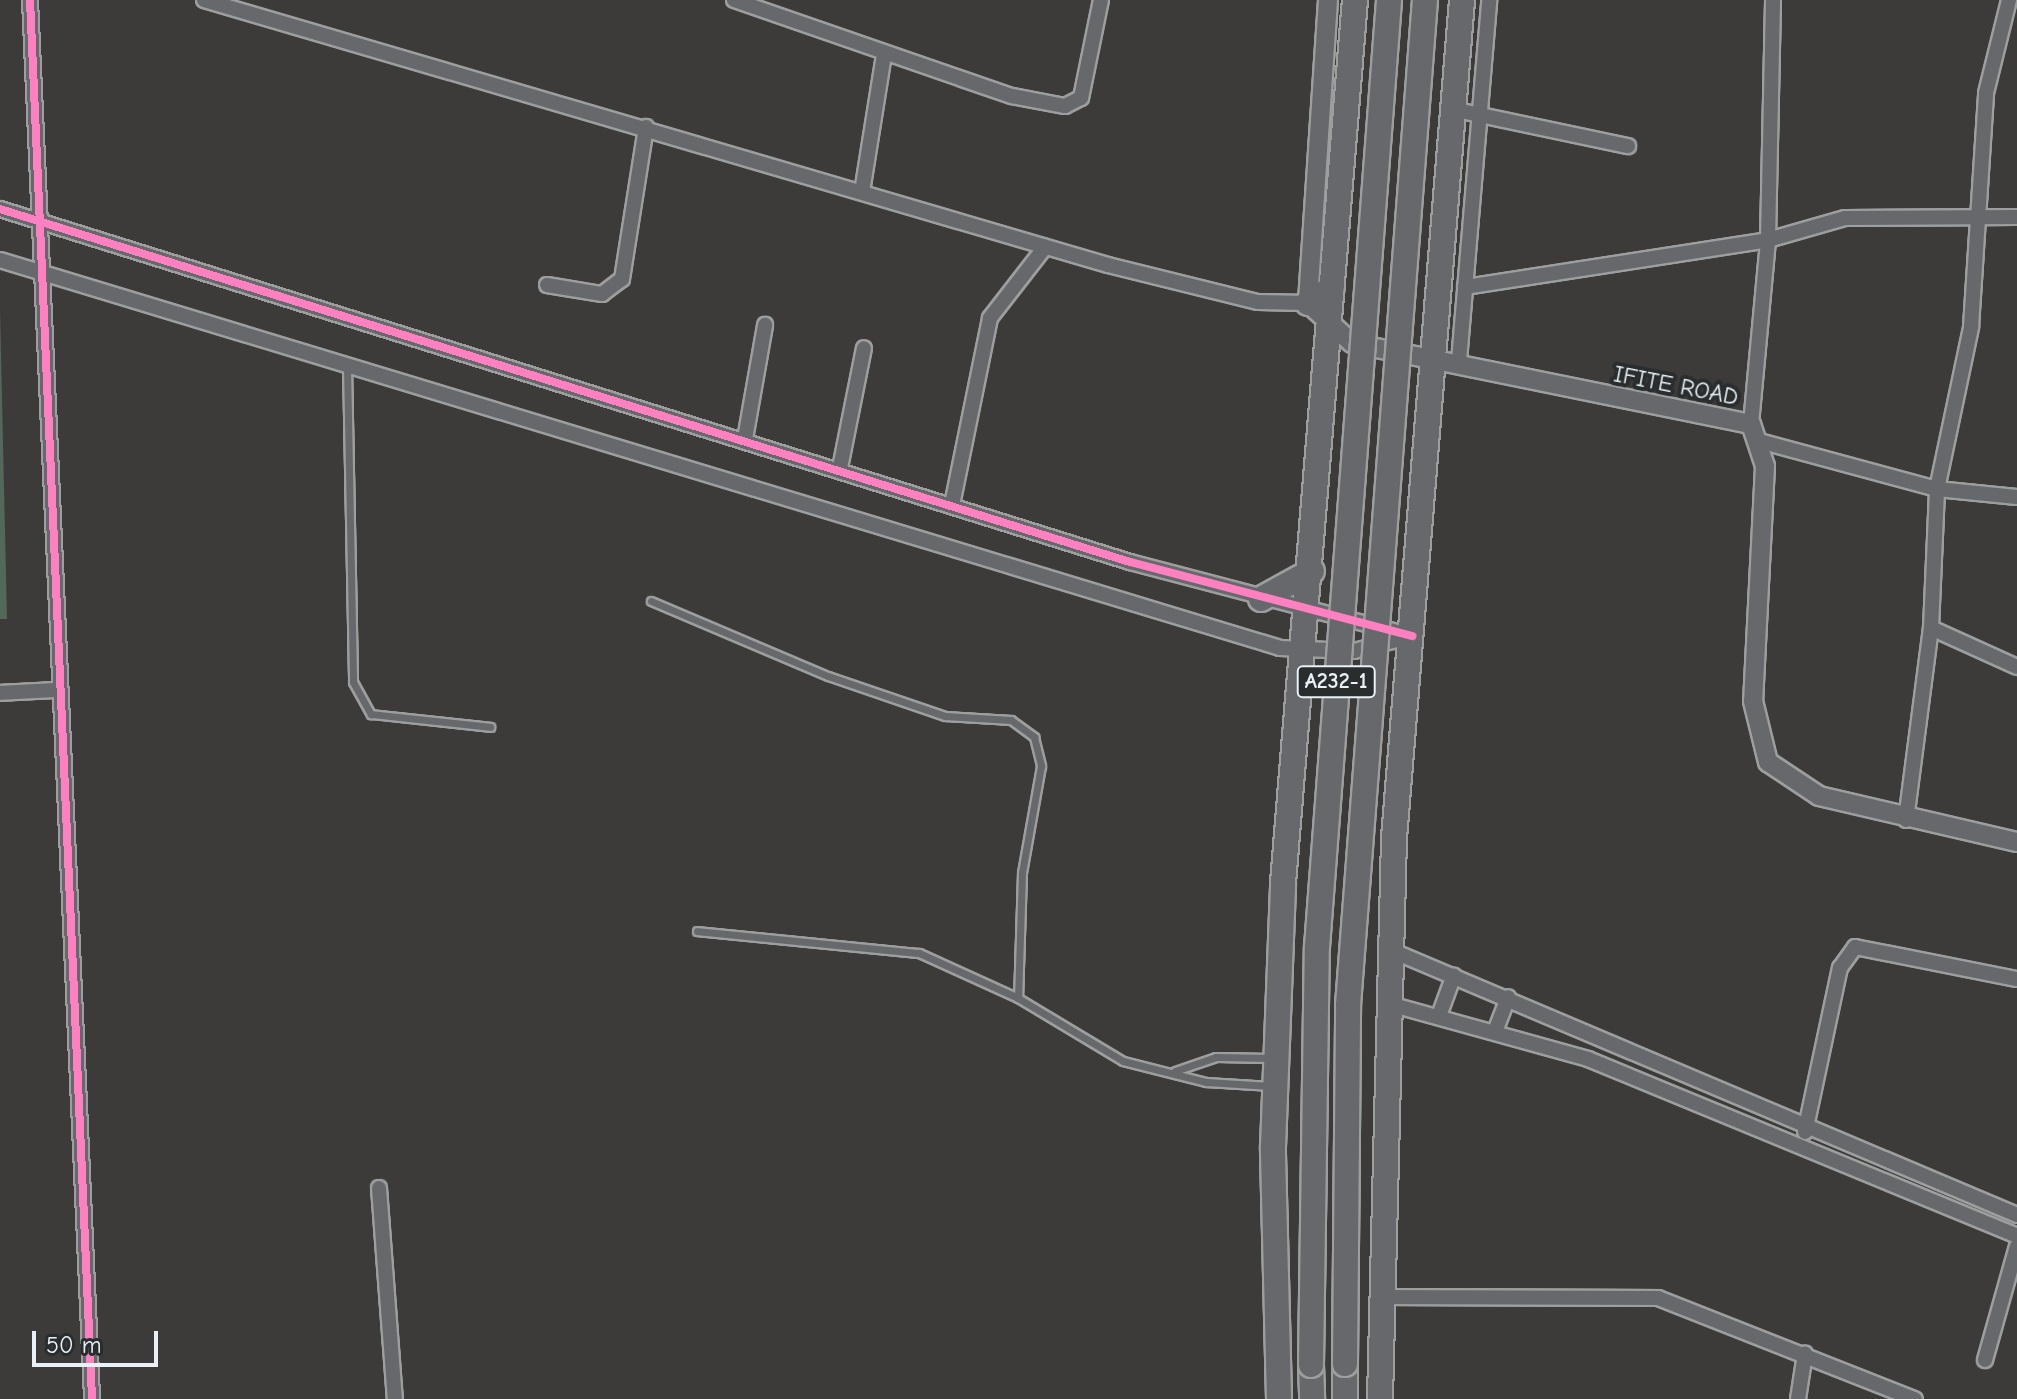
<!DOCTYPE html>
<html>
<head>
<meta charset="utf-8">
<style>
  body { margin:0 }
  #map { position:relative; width:2017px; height:1399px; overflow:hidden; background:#3c3b39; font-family:"Comic Neue",sans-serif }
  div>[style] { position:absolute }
  .green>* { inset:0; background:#526858 }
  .roads { filter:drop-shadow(2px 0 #9d9f9f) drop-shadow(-2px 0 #9d9f9f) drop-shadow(0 2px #9d9f9f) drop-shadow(0 -2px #9d9f9f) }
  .lane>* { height:7px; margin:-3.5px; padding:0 3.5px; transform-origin:3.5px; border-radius:3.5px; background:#66686b }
  .street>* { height:14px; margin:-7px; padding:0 7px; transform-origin:7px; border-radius:7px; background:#66686b }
  .secondary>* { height:18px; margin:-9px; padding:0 9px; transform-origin:9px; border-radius:9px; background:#66686b }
  .highway>* { height:24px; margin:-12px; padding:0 12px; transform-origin:12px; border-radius:12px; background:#66686b }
  .bridges { filter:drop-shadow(2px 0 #9d9f9f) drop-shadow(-2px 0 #9d9f9f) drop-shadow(0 2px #9d9f9f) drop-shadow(0 -2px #9d9f9f) }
  .highway-bridge>* { height:24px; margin:-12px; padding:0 12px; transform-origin:12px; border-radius:12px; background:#66686b }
  .cycleway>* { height:8px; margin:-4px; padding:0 4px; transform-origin:4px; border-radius:4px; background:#ff80c0 }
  span { translate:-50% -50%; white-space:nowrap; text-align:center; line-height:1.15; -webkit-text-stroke:8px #2a2d2e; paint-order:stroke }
  .shield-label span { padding:2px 6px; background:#2a2d2e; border:2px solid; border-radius:6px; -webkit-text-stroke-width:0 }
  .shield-label { font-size:22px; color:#e8f1f8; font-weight:700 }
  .street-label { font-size:24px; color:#e8f1f8 }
  .scale { position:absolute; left:32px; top:1331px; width:126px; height:36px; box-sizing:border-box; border:4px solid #e8f1f8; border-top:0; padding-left:10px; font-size:24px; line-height:28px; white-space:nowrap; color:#e8f1f8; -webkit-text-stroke:6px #2a2d2e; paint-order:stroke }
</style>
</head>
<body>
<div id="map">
  <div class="green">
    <div style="clip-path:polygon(0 310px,7px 619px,0 619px)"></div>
  </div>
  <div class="roads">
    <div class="lane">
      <div style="left:347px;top:365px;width:317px;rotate:88.9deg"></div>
      <div style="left:353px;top:682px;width:37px;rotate:61deg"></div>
      <div style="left:371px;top:714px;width:120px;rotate:6.2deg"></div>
      <div style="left:651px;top:601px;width:192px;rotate:23deg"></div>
      <div style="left:828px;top:676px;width:124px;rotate:18.9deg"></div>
      <div style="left:945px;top:716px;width:66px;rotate:3.5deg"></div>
      <div style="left:1011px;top:720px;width:29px;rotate:36deg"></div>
      <div style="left:1034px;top:737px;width:30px;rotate:76deg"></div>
      <div style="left:1041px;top:766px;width:109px;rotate:100.1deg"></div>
      <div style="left:1022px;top:873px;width:125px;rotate:91.8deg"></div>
      <div style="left:697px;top:931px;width:223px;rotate:5.7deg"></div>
      <div style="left:919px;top:953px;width:109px;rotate:24.4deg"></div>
      <div style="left:1018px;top:998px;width:122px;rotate:31deg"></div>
      <div style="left:1123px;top:1061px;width:86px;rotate:14.2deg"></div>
      <div style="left:1206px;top:1082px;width:65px;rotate:3.5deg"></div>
      <div style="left:1175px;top:1071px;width:43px;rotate:-18.9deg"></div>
      <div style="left:1216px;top:1057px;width:55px;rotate:1deg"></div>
    </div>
    <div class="street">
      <div style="left:30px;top:0;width:1400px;rotate:87.46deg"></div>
      <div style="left:204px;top:0;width:942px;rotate:16.34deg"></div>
      <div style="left:1108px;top:265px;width:154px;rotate:13.9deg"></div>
      <div style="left:1258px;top:302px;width:50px;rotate:1.1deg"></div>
      <div style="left:734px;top:0;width:294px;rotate:19.1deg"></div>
      <div style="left:1012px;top:96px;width:54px;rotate:10.7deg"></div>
      <div style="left:1065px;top:106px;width:18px;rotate:-27deg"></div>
      <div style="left:1081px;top:98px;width:100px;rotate:-78.5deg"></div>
      <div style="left:1452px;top:109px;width:180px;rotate:11.9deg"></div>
      <div style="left:862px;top:192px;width:140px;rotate:-80.9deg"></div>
      <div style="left:0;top:209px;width:1184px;rotate:17.35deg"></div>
      <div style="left:1130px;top:562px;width:292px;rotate:14.7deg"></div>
      <div style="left:0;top:260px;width:1338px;rotate:16.86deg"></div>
      <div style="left:1280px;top:648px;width:74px;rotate:2.3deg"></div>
      <div style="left:1354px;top:651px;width:56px;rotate:-14.5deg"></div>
      <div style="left:547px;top:285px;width:56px;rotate:9.3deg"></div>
      <div style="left:602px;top:294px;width:25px;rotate:-37deg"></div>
      <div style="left:622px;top:279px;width:154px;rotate:-81deg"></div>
      <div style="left:1465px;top:287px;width:307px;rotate:-8.8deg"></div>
      <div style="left:1768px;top:240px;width:80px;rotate:-15.9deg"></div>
      <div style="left:1845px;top:218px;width:172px;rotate:-0.3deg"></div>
      <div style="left:1459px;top:361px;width:362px;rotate:-85.2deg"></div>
      <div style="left:1751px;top:424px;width:185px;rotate:-84.7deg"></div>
      <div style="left:1768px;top:240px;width:240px;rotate:-88.8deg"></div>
      <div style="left:745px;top:439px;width:116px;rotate:-80deg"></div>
      <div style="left:1763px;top:442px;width:180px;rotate:15.1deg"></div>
      <div style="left:1937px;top:489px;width:80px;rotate:5.7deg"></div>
      <div style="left:840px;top:468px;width:122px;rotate:-78.7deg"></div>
      <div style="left:952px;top:505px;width:191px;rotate:-78.5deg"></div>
      <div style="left:990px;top:318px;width:90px;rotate:-52.2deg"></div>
      <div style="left:1931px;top:628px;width:94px;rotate:24.4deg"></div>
      <div style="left:0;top:693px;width:58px;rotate:-3deg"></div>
      <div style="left:1906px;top:820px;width:194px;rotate:-82.6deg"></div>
      <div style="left:1931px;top:628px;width:139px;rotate:-87.5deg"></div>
      <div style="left:1937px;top:489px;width:166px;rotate:-78.1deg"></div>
      <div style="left:1971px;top:327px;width:234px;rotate:-86.3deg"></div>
      <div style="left:1986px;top:93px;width:96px;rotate:-76.1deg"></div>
      <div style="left:1388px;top:949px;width:683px;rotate:22.92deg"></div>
      <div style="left:1386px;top:1003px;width:210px;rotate:15.5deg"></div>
      <div style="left:1588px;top:1059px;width:464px;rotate:22.4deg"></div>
      <div style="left:1440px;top:1013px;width:40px;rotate:-69.8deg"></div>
      <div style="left:1496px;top:1029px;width:34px;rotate:-69deg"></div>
      <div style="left:1805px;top:1132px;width:168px;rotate:-78deg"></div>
      <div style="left:1840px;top:968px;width:26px;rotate:-54deg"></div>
      <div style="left:1855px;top:947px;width:165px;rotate:11.2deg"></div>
      <div style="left:379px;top:1188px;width:212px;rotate:85.7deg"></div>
      <div style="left:1379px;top:1297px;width:279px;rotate:0.2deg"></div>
      <div style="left:1658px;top:1298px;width:276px;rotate:21.5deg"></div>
      <div style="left:1985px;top:1360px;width:118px;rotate:-74.3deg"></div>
      <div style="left:1798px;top:1399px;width:46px;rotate:-81.2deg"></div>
    </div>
    <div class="secondary">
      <div style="left:1328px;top:0;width:304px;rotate:93.8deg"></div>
      <div style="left:1308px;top:303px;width:59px;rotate:42.3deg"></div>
      <div style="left:1352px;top:343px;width:407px;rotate:11.5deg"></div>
      <div style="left:1751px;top:424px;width:44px;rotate:71.6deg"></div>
      <div style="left:1765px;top:466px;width:235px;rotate:92.9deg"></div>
      <div style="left:1753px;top:701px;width:63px;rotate:76.2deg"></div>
      <div style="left:1768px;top:762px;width:61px;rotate:33.7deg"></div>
      <div style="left:1819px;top:796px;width:203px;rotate:13.1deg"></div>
    </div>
    <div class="highway">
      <div style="left:1308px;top:303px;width:28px;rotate:-32deg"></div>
      <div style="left:1261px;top:599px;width:58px;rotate:-28.8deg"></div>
      <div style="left:1311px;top:1365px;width:34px;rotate:88deg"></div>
      <div style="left:1279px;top:1399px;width:252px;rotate:-91.4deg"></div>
      <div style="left:1273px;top:1147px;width:264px;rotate:-87.8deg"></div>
      <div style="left:1283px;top:883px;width:886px;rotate:-85.34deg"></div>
      <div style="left:1345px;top:1399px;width:35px;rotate:-90deg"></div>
      <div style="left:1380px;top:1399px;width:561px;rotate:-88.57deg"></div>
      <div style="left:1394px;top:838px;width:841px;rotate:-85.36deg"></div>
    </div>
  </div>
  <div class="bridges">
    <div class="highway-bridge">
      <div style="left:1345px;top:1364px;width:359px;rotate:-89.5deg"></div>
      <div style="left:1348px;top:1005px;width:1008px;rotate:-85.62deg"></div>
      <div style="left:1311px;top:1365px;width:418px;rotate:-89.2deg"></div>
      <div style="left:1317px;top:947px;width:950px;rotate:-85.65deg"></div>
    </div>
  </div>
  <div class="cycleway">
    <div style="left:30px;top:0;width:1400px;rotate:87.46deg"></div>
    <div style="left:0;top:209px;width:1184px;rotate:17.35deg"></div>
    <div style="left:1130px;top:562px;width:292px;rotate:14.7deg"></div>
  </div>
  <div class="shield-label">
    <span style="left:1336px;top:682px">A232-1</span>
  </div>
  <div class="street-label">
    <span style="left:1676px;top:386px;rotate:11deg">IFITE ROAD</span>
  </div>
  <div class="scale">50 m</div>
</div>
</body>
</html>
